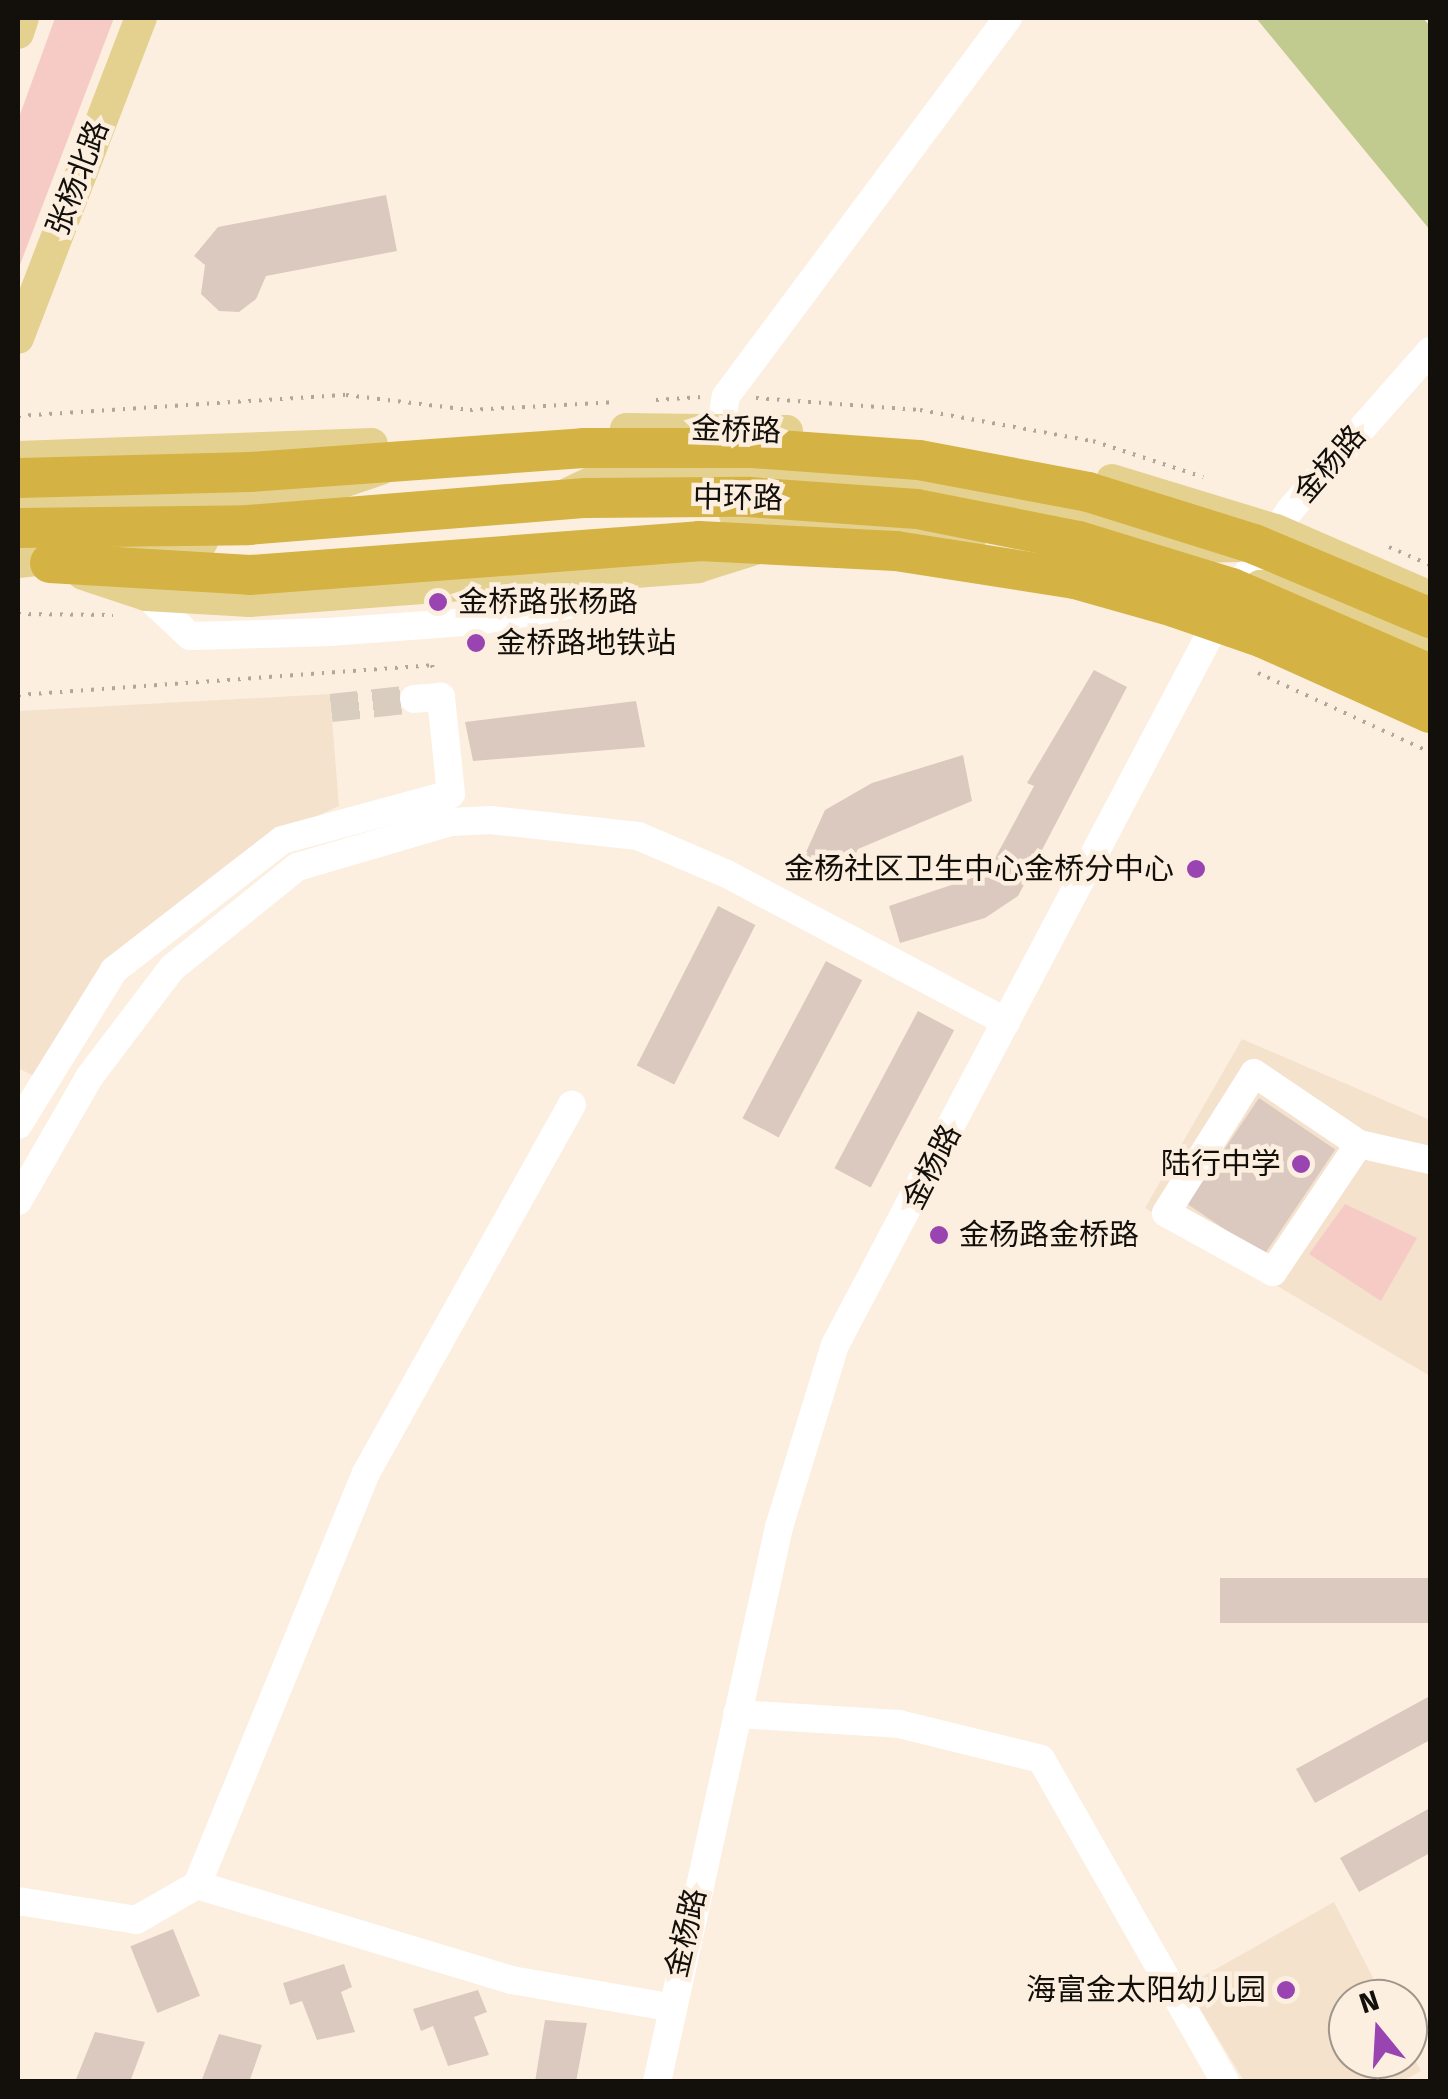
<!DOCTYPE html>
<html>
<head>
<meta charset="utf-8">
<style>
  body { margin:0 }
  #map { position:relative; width:1448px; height:2099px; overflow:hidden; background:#fcefe0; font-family:"Fira Sans","Noto Sans SC",sans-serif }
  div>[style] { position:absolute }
  .built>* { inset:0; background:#f4e2cd }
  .green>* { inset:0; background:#f6cbc6 }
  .water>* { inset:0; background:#c1ca8f }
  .building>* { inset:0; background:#dbc8bf; transform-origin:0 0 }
  .minor-tunnel>* { height:28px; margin-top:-14px; transform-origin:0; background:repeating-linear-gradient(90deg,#d9cdc0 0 28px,transparent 0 42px) }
  .path>* { height:4px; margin-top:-2px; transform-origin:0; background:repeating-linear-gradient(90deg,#b0a69a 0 2.5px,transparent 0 10.5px) }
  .minor>* { height:28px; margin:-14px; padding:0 14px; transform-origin:14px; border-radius:14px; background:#fff }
  .major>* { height:32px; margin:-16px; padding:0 16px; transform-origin:16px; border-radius:16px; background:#e5d18f }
  .highway>* { height:40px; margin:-20px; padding:0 20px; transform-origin:20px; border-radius:20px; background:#d4b344 }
  .dots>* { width:28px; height:28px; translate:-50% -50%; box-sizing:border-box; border:5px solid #fcefe0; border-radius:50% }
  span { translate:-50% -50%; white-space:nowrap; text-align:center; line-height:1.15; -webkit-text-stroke:9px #fcefe0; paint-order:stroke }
  .street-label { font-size:30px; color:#130f0a }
  .poi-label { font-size:30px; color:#130f0a }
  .left { translate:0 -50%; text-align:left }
  .right { translate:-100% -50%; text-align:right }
  .frame { position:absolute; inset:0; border:20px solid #130f0a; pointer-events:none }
  .north { position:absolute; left:1328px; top:1979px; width:100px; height:100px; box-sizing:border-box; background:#fcefe0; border:2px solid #9f958a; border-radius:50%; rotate:342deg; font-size:28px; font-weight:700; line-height:40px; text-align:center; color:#130f0a }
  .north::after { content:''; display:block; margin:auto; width:35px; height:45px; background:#9a44b2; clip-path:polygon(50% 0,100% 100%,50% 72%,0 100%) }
</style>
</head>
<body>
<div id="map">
  <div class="built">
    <div style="clip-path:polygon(330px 694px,339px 806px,277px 835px,121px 953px,50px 1084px,18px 1068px,18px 711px)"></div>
    <div style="clip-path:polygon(1242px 1039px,1430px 1120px,1430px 1376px,1145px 1208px)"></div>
    <div style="clip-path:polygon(1334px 1902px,1384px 1999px,1348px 1999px,1348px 2059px,1408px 2059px,1408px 2047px,1421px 2071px,1403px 2081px,1244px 2081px,1195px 2001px,1193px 1982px)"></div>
  </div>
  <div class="green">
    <div style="clip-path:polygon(55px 18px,114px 18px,18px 270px,18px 120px)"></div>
    <div style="clip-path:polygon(1345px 1204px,1417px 1238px,1381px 1301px,1309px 1254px)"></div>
  </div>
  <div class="water">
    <div style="clip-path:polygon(1256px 18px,1423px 18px,1430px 26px,1430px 230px)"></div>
  </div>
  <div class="building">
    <div style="clip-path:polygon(386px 195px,397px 251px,266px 276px,256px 299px,239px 312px,219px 311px,201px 294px,205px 265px,194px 256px,218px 227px)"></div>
    <div style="clip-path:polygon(1094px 670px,1127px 687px,1018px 896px,985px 918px,900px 943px,889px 906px,978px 876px,993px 862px,1034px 786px,1027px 783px)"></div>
    <div style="clip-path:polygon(636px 701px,645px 747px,473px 761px,465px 722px)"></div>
    <div style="clip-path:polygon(963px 755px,972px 801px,858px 849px,842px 882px,798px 870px,825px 810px,872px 783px)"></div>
    <div style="left:718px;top:906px;width:42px;height:179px;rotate:27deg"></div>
    <div style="left:826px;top:961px;width:41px;height:178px;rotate:28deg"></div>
    <div style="left:918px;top:1011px;width:41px;height:178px;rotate:28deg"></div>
    <div style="left:1259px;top:1098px;width:92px;height:128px;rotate:34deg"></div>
    <div style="left:1430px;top:1578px;width:45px;height:210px;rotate:90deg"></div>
    <div style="clip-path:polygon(1430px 1696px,1430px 1740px,1315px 1803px,1296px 1769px)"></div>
    <div style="clip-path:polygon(1430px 1808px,1430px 1853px,1359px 1892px,1340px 1858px)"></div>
    <div style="left:173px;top:1929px;width:72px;height:46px;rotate:68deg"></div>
    <div style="clip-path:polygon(344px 1964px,352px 1987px,341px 1992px,355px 2032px,317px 2040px,302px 2001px,290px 2005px,283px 1983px)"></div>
    <div style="clip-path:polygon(478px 1990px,487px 2012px,474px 2017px,489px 2055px,448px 2066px,433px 2026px,421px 2031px,413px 2009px)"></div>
    <div style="clip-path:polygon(545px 2020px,587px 2023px,576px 2082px,535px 2082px)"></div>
    <div style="clip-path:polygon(95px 2032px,145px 2042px,130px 2082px,75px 2082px)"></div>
    <div style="clip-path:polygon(219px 2034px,262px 2045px,249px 2082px,201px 2082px)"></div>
  </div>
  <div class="minor-tunnel">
    <div style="left:331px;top:708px;width:83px;rotate:-6.2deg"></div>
  </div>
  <div class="path">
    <div style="left:756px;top:398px;width:164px;rotate:4.2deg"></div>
    <div style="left:920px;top:410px;width:176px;rotate:10.2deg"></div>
    <div style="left:1093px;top:441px;width:116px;rotate:18.1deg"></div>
    <div style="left:656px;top:400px;width:46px;rotate:-3.7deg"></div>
    <div style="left:18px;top:416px;width:329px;rotate:-3.7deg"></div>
    <div style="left:346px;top:395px;width:125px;rotate:6.9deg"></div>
    <div style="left:470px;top:410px;width:147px;rotate:-3.1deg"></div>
    <div style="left:1389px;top:547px;width:45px;rotate:23.7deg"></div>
    <div style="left:18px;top:614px;width:95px;rotate:0.6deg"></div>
    <div style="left:1258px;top:673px;width:189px;rotate:24.7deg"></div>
    <div style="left:18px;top:695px;width:415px;rotate:-4.1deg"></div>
    <div style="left:432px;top:665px;width:8px;rotate:76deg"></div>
  </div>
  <div class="minor">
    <div style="left:721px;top:426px;width:30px;rotate:-81deg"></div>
    <div style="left:726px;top:396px;width:472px;rotate:-53.3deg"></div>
    <div style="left:146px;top:595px;width:60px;rotate:43deg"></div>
    <div style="left:190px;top:636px;width:139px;rotate:-1.6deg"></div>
    <div style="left:329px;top:632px;width:149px;rotate:-4.2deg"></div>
    <div style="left:478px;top:621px;width:92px;rotate:-10deg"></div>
    <div style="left:569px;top:605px;width:38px;rotate:-57deg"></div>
    <div style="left:18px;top:1125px;width:182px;rotate:-58.2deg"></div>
    <div style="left:114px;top:970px;width:212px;rotate:-37.7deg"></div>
    <div style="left:282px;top:840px;width:175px;rotate:-15.2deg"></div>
    <div style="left:451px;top:794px;width:98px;rotate:-95.9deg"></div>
    <div style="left:441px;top:697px;width:27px;rotate:176deg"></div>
    <div style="left:1359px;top:1144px;width:154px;rotate:123.9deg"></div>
    <div style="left:1273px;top:1272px;width:122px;rotate:-151.1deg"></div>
    <div style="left:1166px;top:1213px;width:165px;rotate:-57.8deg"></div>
    <div style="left:1254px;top:1073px;width:127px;rotate:34.1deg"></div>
    <div style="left:1359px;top:1144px;width:73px;rotate:12.7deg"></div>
    <div style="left:18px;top:1201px;width:144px;rotate:-60.1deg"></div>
    <div style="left:90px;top:1076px;width:136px;rotate:-52.8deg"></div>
    <div style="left:172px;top:968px;width:161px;rotate:-38.9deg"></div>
    <div style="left:297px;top:867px;width:160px;rotate:-16.3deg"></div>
    <div style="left:451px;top:822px;width:40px;rotate:-2.9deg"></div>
    <div style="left:491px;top:820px;width:148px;rotate:6.2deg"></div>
    <div style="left:638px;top:836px;width:97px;rotate:23.1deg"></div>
    <div style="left:727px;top:874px;width:316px;rotate:27.9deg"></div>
    <div style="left:737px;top:1714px;width:162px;rotate:3.5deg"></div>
    <div style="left:899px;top:1724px;width:146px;rotate:13.8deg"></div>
    <div style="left:1041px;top:1759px;width:372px;rotate:60.3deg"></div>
    <div style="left:197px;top:1885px;width:445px;rotate:-67.7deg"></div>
    <div style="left:366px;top:1473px;width:422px;rotate:-60.8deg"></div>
    <div style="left:18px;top:1901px;width:120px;rotate:9.1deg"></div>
    <div style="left:136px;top:1920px;width:70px;rotate:-29.8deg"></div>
    <div style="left:197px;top:1885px;width:328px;rotate:16.8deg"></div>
    <div style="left:511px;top:1980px;width:160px;rotate:9.7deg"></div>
    <div style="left:657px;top:2082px;width:568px;rotate:-77.6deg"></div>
    <div style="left:779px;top:1527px;width:190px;rotate:-72.9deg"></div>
    <div style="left:835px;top:1345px;width:833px;rotate:-62.17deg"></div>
    <div style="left:1224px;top:608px;width:118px;rotate:-56deg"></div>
    <div style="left:1290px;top:510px;width:212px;rotate:-48.6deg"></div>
  </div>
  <div class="major">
    <div style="left:18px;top:33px;width:16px;rotate:-72deg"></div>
    <div style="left:18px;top:338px;width:343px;rotate:-69deg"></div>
    <div style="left:626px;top:429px;width:161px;rotate:0.7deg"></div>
    <div style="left:18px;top:457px;width:354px;rotate:-2.1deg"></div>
    <div style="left:811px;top:475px;width:111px;rotate:5.1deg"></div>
    <div style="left:922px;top:485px;width:164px;rotate:10.6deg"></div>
    <div style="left:1083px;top:515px;width:117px;rotate:15.8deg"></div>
    <div style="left:1196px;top:547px;width:43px;rotate:-1.3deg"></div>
    <div style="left:1112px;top:480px;width:171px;rotate:17deg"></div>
    <div style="left:1276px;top:530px;width:168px;rotate:23.5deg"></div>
    <div style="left:561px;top:497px;width:51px;rotate:-25.6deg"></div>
    <div style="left:607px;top:475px;width:204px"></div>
    <div style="left:811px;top:475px;width:20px;rotate:160deg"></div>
    <div style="left:18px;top:504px;width:283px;rotate:-1.6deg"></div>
    <div style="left:301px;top:496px;width:84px;rotate:-18.6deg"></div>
    <div style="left:735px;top:515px;width:236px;rotate:6.8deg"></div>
    <div style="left:18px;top:562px;width:185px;rotate:-6.2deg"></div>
    <div style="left:83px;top:574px;width:66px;rotate:18.4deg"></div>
    <div style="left:146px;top:595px;width:104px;rotate:3.3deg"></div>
    <div style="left:250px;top:601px;width:449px;rotate:-4.3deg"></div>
    <div style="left:698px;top:567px;width:70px;rotate:-17.4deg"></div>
    <div style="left:1237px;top:600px;width:27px;rotate:-31deg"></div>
    <div style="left:1260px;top:586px;width:34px;rotate:-3deg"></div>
    <div style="left:1294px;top:584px;width:148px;rotate:23.5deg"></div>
  </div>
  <div class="highway">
    <div style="left:18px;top:478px;width:232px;rotate:-1.5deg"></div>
    <div style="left:250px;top:472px;width:334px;rotate:-4.1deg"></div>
    <div style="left:583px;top:448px;width:169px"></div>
    <div style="left:752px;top:448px;width:167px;rotate:4.1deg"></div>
    <div style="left:919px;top:460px;width:172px;rotate:10.7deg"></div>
    <div style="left:1088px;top:492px;width:174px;rotate:17.4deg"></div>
    <div style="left:1254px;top:544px;width:191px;rotate:22.8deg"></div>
    <div style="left:18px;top:528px;width:230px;rotate:-0.7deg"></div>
    <div style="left:248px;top:525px;width:339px;rotate:-4.6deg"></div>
    <div style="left:586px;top:498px;width:163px;rotate:-0.4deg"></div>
    <div style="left:749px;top:497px;width:168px;rotate:4.1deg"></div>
    <div style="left:917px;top:509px;width:165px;rotate:11.2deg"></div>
    <div style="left:1079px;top:541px;width:160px;rotate:17.1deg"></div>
    <div style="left:1232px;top:588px;width:216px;rotate:23.5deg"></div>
    <div style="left:50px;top:563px;width:200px;rotate:3.4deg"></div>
    <div style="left:250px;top:575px;width:450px;rotate:-4.3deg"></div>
    <div style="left:699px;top:541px;width:197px;rotate:2.9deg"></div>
    <div style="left:896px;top:551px;width:181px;rotate:8.9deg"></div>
    <div style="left:1075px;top:579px;width:103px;rotate:15.8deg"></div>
    <div style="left:1174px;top:607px;width:94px;rotate:19.2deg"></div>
    <div style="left:1263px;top:638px;width:183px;rotate:24.2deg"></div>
  </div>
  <div class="dots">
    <div style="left:438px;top:602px;background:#9a44b2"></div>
    <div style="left:476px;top:643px;background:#9a44b2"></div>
    <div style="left:1196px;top:869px;background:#9a44b2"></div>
    <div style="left:1301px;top:1164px;background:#9a44b2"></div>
    <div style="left:939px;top:1235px;background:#9a44b2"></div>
    <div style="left:1286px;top:1990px;background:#9a44b2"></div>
  </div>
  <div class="street-label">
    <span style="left:78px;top:178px;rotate:-69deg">张杨北路</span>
    <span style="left:736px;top:430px;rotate:2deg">金桥路</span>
    <span style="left:1330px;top:464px;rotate:-49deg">金杨路</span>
    <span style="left:738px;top:498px;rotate:1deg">中环路</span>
    <span style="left:932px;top:1167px;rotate:-63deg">金杨路</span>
    <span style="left:686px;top:1933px;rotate:-77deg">金杨路</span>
  </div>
  <div class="poi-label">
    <span class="left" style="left:458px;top:602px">金桥路张杨路</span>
    <span class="left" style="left:496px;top:643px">金桥路地铁站</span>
    <span class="right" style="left:1174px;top:869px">金杨社区卫生中心金桥分中心</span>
    <span class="right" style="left:1281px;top:1164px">陆行中学</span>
    <span class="left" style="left:959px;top:1235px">金杨路金桥路</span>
    <span class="right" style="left:1266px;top:1990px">海富金太阳幼儿园</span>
  </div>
  <div class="frame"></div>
  <div class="north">N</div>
</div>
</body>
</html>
